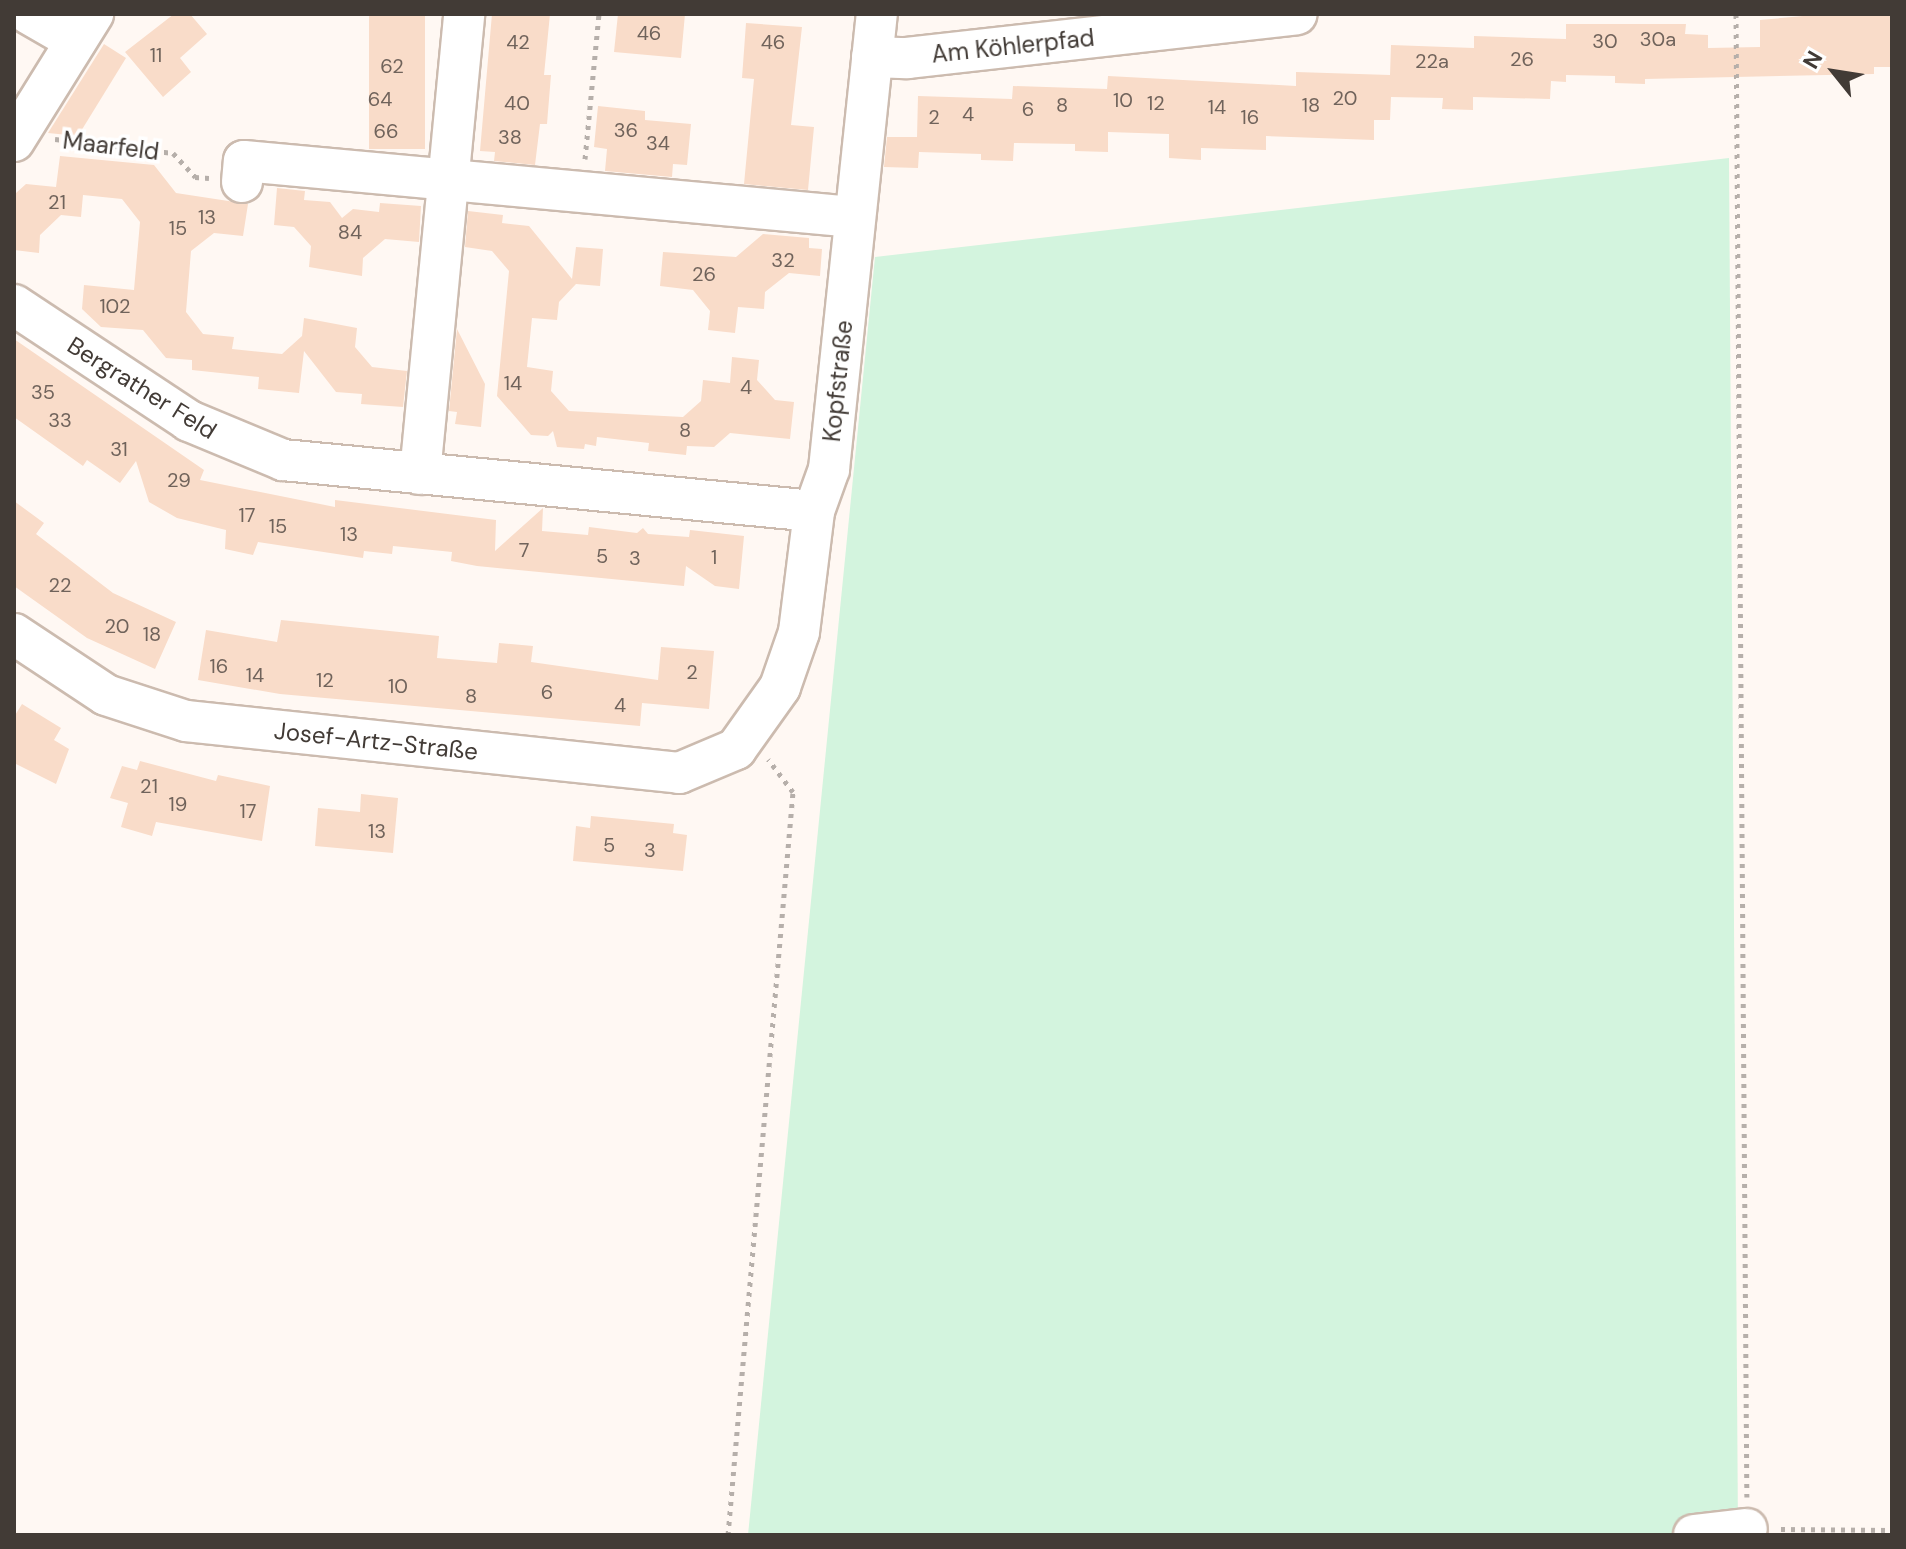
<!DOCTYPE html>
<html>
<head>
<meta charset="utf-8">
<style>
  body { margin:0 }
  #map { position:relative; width:1906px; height:1549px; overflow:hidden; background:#fff8f3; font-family:"DM Sans",sans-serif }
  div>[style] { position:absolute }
  .green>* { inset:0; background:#d3f4de }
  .building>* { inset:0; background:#f9dcc9; transform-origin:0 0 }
  .path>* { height:5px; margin-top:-2.5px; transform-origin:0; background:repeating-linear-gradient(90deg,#b6afaa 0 4px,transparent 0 10px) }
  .roads { filter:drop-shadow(2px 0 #ccbbaf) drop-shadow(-2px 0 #ccbbaf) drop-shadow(0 2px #ccbbaf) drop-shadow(0 -2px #ccbbaf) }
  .minor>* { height:40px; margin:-20px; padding:0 20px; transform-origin:20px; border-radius:20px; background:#fff }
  span { translate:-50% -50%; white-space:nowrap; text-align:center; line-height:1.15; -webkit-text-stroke:7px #fff; paint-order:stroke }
  .number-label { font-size:20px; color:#70635b }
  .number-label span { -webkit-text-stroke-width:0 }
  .street-label { font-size:24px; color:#423b36 }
  .frame { position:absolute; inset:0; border:16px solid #423b36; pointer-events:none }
  .north { position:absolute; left:1794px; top:32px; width:80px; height:80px; -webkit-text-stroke:6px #fff; paint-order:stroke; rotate:300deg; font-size:22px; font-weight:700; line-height:32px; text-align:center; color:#423b36 }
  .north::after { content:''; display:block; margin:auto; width:28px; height:36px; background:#423b36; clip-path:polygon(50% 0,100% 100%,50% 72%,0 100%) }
</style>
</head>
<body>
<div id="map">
  <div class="green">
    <div style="clip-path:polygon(1729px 158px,1738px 1535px,748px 1535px,875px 257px)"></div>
  </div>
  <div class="building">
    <div style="clip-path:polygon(174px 14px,190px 14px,207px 34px,180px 58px,191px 72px,163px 97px,125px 52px)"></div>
    <div style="left:369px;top:14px;width:56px;height:135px"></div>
    <div style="clip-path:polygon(492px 14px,550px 14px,544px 75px,551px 75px,547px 124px,540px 124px,535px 165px,494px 161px,495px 152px,480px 151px)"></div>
    <div style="clip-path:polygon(618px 14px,685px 14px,681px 58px,614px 52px)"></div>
    <div style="clip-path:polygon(1803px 16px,1892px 16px,1892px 67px,1874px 67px,1874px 74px,1645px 79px,1645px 84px,1615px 83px,1615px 76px,1566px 75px,1566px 82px,1551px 81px,1550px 99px,1473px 97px,1473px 110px,1442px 109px,1443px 98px,1391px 97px,1390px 120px,1374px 120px,1374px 140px,1266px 136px,1266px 150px,1201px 148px,1201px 160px,1169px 158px,1169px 134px,1108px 132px,1108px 152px,1075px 151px,1075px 144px,1014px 143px,1013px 161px,981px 160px,981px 154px,919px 152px,918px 168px,884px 167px,887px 137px,917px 137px,918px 96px,1012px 99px,1013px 86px,1107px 89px,1108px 76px,1296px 86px,1296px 72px,1390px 75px,1391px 45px,1474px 48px,1474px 36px,1566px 39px,1566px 24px,1686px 24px,1685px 34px,1708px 35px,1708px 48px,1760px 47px,1760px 20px)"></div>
    <div style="clip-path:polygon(746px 23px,802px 27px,791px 125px,814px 127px,808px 190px,744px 184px,754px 79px,742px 78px)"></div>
    <div style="clip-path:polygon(104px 44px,126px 58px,78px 136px,48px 133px)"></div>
    <div style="clip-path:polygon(598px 106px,645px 111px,645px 120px,691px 124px,687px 165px,673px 164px,672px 177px,605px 171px,607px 149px,594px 147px)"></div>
    <div style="clip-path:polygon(60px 156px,154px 165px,176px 193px,248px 204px,243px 236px,214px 233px,191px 251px,186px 312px,203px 334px,234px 337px,232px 349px,282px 354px,302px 336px,304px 318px,357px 328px,355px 347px,372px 367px,407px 371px,403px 407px,361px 404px,362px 394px,336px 392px,304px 351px,299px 393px,258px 389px,259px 377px,192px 370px,192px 360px,166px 358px,143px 330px,101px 327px,82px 309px,84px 285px,134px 290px,140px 222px,122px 199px,83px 195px,81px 217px,61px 215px,40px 235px,39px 253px,14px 250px,16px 193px,26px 184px,56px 187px)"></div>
    <div style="clip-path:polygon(277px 188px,305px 191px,304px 200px,330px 202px,342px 218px,353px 209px,379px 212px,380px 203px,421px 206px,419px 242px,385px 239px,363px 258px,362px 276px,309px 267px,311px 246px,294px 227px,274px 225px)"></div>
    <div style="clip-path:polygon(468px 211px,503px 215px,502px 223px,529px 226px,572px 279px,576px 247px,603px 249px,600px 286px,576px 284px,559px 302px,557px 320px,532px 318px,527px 367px,553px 371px,551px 391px,569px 411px,683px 417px,701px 401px,703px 380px,730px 383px,732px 357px,759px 360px,757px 380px,775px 400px,794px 402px,790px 439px,730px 433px,714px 447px,687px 446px,686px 455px,648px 451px,649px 443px,597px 437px,596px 446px,585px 444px,584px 449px,557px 447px,553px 431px,548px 436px,531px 435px,497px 396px,509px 271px,492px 251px,465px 247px)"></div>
    <div style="clip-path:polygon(763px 234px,809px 238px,809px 248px,822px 249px,820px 276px,789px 273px,765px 292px,764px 309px,738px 307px,735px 333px,708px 330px,710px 311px,693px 290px,660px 286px,663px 252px,736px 257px)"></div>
    <div style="clip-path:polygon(457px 329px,485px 384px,481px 427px,455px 424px,457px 412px,449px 411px)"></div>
    <div style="clip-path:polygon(14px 339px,204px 470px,200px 480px,335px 507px,335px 500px,496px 520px,495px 551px,543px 508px,542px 531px,588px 535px,589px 527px,637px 533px,643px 528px,648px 534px,689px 537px,690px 530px,744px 536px,739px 589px,715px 586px,686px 566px,684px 586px,477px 566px,451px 561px,452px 552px,393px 546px,392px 554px,364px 551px,363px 558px,258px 542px,253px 555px,225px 549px,226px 530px,177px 518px,149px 502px,136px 461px,120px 483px,87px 460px,83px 466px,14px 417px)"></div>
    <div style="clip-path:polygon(14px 501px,44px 523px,36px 534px,113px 593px,176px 622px,155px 669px,87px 638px,14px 586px)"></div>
    <div style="clip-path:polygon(281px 620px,439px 636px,437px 658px,497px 663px,499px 643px,533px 646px,531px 662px,658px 680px,661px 647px,714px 651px,709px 709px,642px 703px,640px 726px,280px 694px,198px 680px,206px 630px,277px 642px)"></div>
    <div style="clip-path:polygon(22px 704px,61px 728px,54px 740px,69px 749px,56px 784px,14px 763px,14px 717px)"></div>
    <div style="clip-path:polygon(140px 761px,216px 781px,218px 775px,270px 786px,262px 841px,156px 822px,152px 836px,121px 827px,128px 803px,110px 798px,122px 766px,137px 770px)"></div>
    <div style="clip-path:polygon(361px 794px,398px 798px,393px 853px,315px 846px,318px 808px,360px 812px)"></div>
    <div style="clip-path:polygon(591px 816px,674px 824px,673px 833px,687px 835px,683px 871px,573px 861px,576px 826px,590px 828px)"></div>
  </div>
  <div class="path">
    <div style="left:1736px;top:14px;width:1483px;rotate:89.58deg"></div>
    <div style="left:55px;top:139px;width:119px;rotate:6.8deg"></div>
    <div style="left:173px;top:153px;width:33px;rotate:47deg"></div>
    <div style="left:195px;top:177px;width:14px;rotate:4deg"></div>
    <div style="left:585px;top:159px;width:146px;rotate:-84.5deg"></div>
    <div style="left:1781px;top:1529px;width:111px;rotate:0.5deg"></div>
    <div style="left:728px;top:1535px;width:746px;rotate:-85deg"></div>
    <div style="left:793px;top:792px;width:41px;rotate:-127.1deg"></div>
  </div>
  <div class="roads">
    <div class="minor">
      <div style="left:29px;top:14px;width:54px;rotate:29.9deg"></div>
      <div style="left:872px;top:57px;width:35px;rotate:2deg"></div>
      <div style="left:907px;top:58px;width:392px;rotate:-6.4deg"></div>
      <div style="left:14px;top:141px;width:150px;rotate:-58.1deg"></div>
      <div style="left:242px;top:182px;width:21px;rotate:-85deg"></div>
      <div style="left:244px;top:161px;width:613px;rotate:5.25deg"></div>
      <div style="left:14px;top:305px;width:210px;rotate:33.5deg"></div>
      <div style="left:189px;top:421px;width:102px;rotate:22.5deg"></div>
      <div style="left:283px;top:460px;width:533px;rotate:5.49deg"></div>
      <div style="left:420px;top:474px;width:462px;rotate:-84.5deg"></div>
      <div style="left:14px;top:634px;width:110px;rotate:33.5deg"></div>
      <div style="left:106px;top:695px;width:84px;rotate:18deg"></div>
      <div style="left:186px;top:721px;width:496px;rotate:6deg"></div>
      <div style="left:679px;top:773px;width:62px;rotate:-22.8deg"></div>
      <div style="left:736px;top:749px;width:76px;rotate:-54.6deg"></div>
      <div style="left:780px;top:687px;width:58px;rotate:-70.9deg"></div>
      <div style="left:799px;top:632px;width:122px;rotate:-82.9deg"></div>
      <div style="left:814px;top:511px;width:45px;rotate:-70.3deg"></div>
      <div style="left:829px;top:469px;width:458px;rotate:-84deg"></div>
      <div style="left:1694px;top:1535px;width:53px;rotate:-6.5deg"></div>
    </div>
  </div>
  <div class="number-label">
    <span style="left:649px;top:33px">46</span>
    <span style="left:1658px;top:39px">30a</span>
    <span style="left:1605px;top:41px">30</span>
    <span style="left:518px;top:42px">42</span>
    <span style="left:773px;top:42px">46</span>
    <span style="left:156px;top:55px">11</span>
    <span style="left:1522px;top:59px">26</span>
    <span style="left:1432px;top:61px">22a</span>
    <span style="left:392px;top:66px">62</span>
    <span style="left:1345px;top:98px">20</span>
    <span style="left:380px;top:99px">64</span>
    <span style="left:1123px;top:100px">10</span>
    <span style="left:517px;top:103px">40</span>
    <span style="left:1156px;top:103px">12</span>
    <span style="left:1062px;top:105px">8</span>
    <span style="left:1311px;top:105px">18</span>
    <span style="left:1217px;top:107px">14</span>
    <span style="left:1028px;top:109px">6</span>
    <span style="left:968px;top:114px">4</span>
    <span style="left:934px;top:117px">2</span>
    <span style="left:1250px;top:117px">16</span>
    <span style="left:626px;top:130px">36</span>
    <span style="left:386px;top:131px">66</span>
    <span style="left:510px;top:137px">38</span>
    <span style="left:658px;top:143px">34</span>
    <span style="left:57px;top:202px">21</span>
    <span style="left:207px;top:217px">13</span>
    <span style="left:178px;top:228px">15</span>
    <span style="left:350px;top:232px">84</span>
    <span style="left:783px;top:260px">32</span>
    <span style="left:704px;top:274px">26</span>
    <span style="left:115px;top:306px">102</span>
    <span style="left:513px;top:383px">14</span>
    <span style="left:746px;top:387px">4</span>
    <span style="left:43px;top:392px">35</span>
    <span style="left:60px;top:420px">33</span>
    <span style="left:685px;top:430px">8</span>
    <span style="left:119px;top:449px">31</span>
    <span style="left:179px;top:480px">29</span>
    <span style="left:247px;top:515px">17</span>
    <span style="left:278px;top:526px">15</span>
    <span style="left:349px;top:534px">13</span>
    <span style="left:524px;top:550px">7</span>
    <span style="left:602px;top:556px">5</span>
    <span style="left:714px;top:557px">1</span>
    <span style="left:635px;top:558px">3</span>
    <span style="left:60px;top:585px">22</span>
    <span style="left:117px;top:626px">20</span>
    <span style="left:152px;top:634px">18</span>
    <span style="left:219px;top:666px">16</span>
    <span style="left:692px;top:672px">2</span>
    <span style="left:255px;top:675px">14</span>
    <span style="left:325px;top:680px">12</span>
    <span style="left:398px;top:686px">10</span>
    <span style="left:547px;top:692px">6</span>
    <span style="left:471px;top:696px">8</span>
    <span style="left:620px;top:705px">4</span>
    <span style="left:149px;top:786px">21</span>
    <span style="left:178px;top:804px">19</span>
    <span style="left:248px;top:811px">17</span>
    <span style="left:377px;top:831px">13</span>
    <span style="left:609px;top:845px">5</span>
    <span style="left:650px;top:850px">3</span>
  </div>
  <div class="street-label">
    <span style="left:1013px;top:46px;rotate:-6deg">Am Köhlerpfad</span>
    <span style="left:111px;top:146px;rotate:7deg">Maarfeld</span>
    <span style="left:838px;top:381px;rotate:-84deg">Kopfstraße</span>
    <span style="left:142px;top:388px;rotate:32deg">Bergrather Feld</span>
    <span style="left:376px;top:741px;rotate:6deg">Josef-Artz-Straße</span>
  </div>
  <div class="frame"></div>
  <div class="north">N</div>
</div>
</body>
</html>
